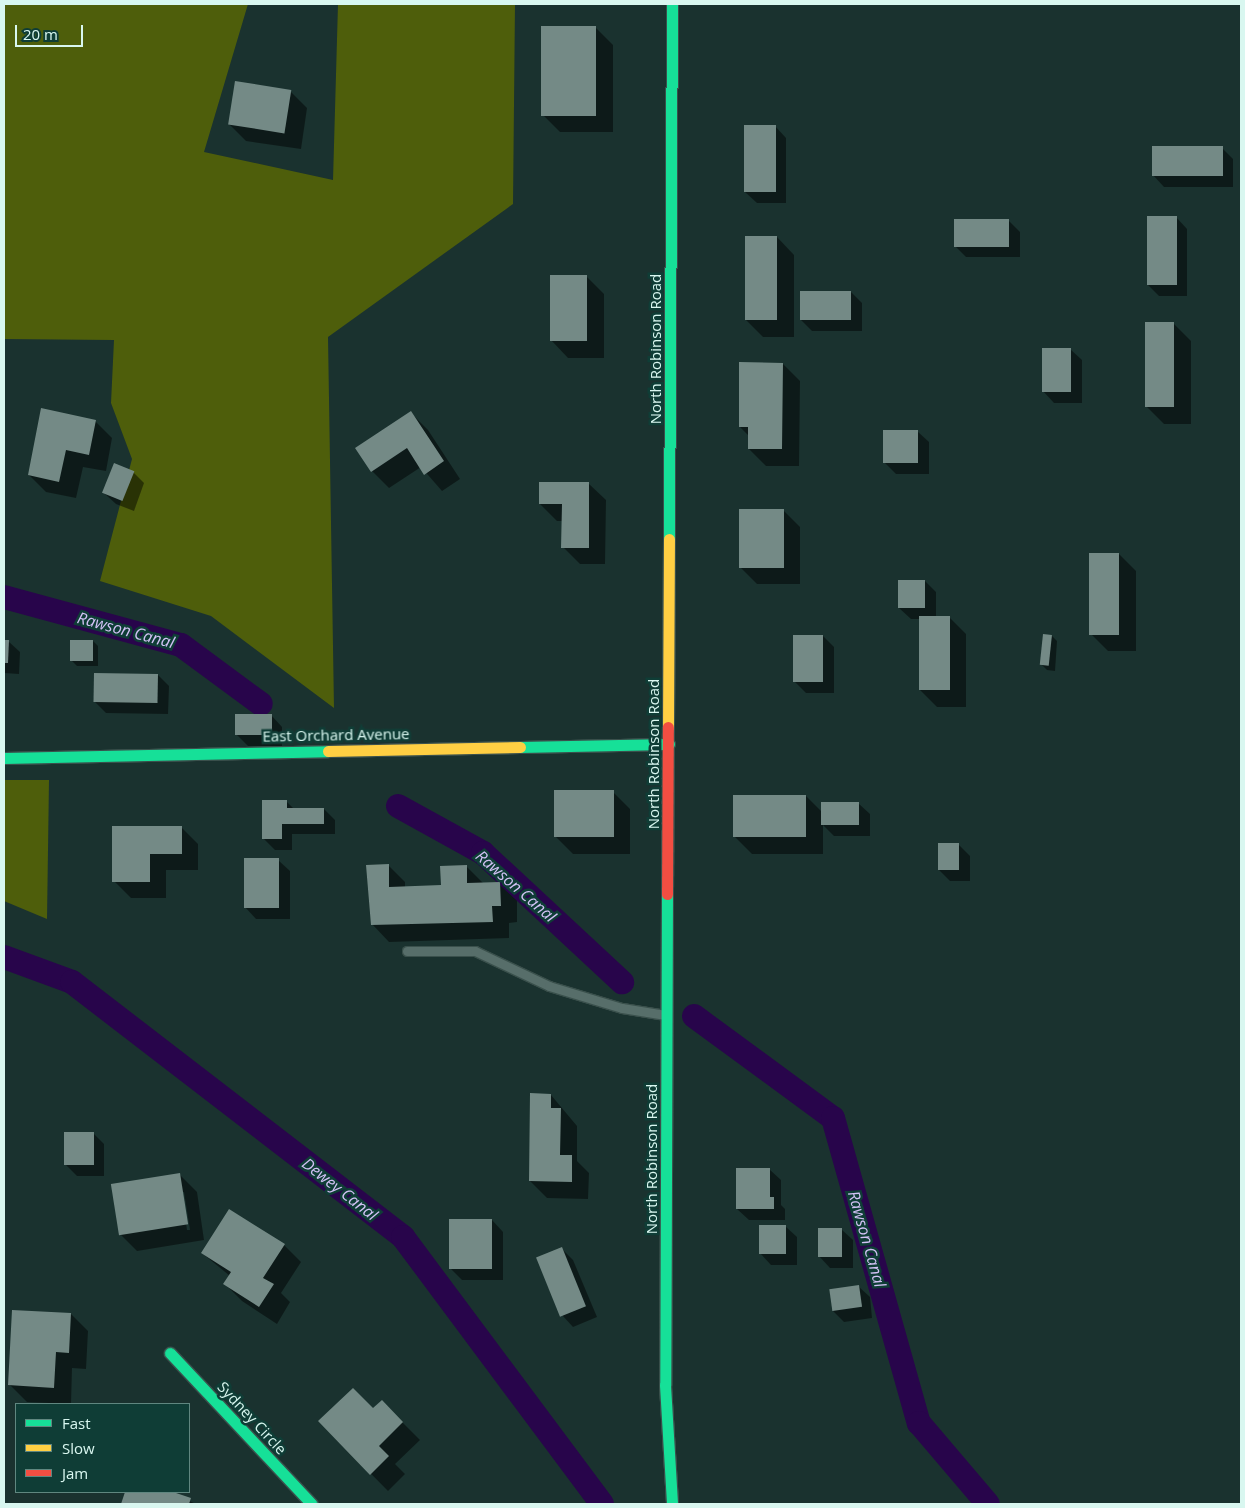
<!DOCTYPE html>
<html>
<head>
<meta charset="utf-8">
<style>
  body { margin:0 }
  #map { position:relative; width:1245px; height:1508px; overflow:hidden; background:#1a322f; font-family:"Open Sans",sans-serif }
  div>[style] { position:absolute }
  .green>* { inset:0; background:#4e5e0b }
  .shadow>* { inset:0; background:#0007 }
  .canal>* { height:24px; margin:-12px; padding:0 12px; transform-origin:12px; border-radius:12px; background:#28054b }
  .building>* { inset:0; background:#748a86; transform-origin:0 0 }
  .roads { filter:drop-shadow(1px 0 #3a504c) drop-shadow(-1px 0 #3a504c) drop-shadow(0 1px #3a504c) drop-shadow(0 -1px #3a504c) }
  .lane>* { height:9px; margin:-4.5px; padding:0 4.5px; transform-origin:4.5px; border-radius:4.5px; background:#576e6a }
  .fast>* { height:11px; margin:-5.5px; padding:0 5.5px; transform-origin:5.5px; border-radius:5.5px; background:#16e098 }
  .slow>* { height:11px; margin:-5.5px; padding:0 5.5px; transform-origin:5.5px; border-radius:5.5px; background:#ffcf43 }
  .jam>* { height:11px; margin:-5.5px; padding:0 5.5px; transform-origin:5.5px; border-radius:5.5px; background:#f24e42 }
  span { translate:-50% -50%; white-space:nowrap; text-align:center; line-height:1.15; -webkit-text-stroke:5px #0f3d36; paint-order:stroke }
  .street-label { font-size:15px; color:#d9f7f0 }
  .water-label { font-size:16px; color:#d3c2f6; font-style:italic }
  .frame { position:absolute; inset:0; border:5px solid #d9f7f0; pointer-events:none }
  .legend { position:absolute; left:15px; top:1403px; width:175px; height:90px; box-sizing:border-box; background:#0f3d36; border:1px solid #608780; margin:0; padding:6px 9px; list-style:none; font-size:15px; color:#d9f7f0 }
  .legend li { display:flex; align-items:center; gap:10px; height:25px }
  .legend b { width:25px; border:1px solid #608780 }
  .scale { position:absolute; left:15px; top:25px; width:68px; height:22px; box-sizing:border-box; border:2px solid #d9f7f0; border-top:0; padding-left:6px; font-size:15px; line-height:18px; white-space:nowrap; color:#d9f7f0; -webkit-text-stroke:4px #0f3d36; paint-order:stroke }
</style>
</head>
<body>
<div id="map">
  <div class="green">
    <div style="clip-path:polygon(4px 4px,248px 4px,204px 152px,333px 180px,338px 4px,515px 4px,513px 204px,328px 337px,334px 708px,211px 616px,100px 581px,132px 459px,111px 403px,114px 340px,4px 339px)"></div>
    <div style="clip-path:polygon(4px 780px,49px 780px,47px 919px,4px 901px)"></div>
  </div>
  <div class="shadow">
    <div style="clip-path:polygon(596px 28px,613px 45px,613px 132px,560px 132px,543px 115px)"></div>
    <div style="clip-path:polygon(290px 91px,307px 108px,301px 149px,246px 141px,229px 124px)"></div>
    <div style="clip-path:polygon(775px 126px,786px 138px,786px 203px,757px 203px,745px 192px)"></div>
    <div style="clip-path:polygon(1222px 148px,1233px 159px,1233px 187px,1164px 187px,1153px 175px)"></div>
    <div style="clip-path:polygon(1176px 217px,1187px 229px,1187px 296px,1159px 296px,1148px 285px)"></div>
    <div style="clip-path:polygon(1008px 220px,1020px 232px,1020px 257px,966px 257px,955px 246px)"></div>
    <div style="clip-path:polygon(777px 237px,794px 255px,794px 337px,763px 337px,746px 320px)"></div>
    <div style="clip-path:polygon(587px 277px,604px 294px,604px 358px,568px 358px,551px 340px)"></div>
    <div style="clip-path:polygon(851px 292px,862px 303px,862px 331px,812px 331px,801px 320px)"></div>
    <div style="clip-path:polygon(1174px 324px,1191px 341px,1191px 424px,1164px 424px,1147px 407px)"></div>
    <div style="clip-path:polygon(1070px 349px,1082px 360px,1082px 403px,1054px 403px,1043px 391px)"></div>
    <div style="clip-path:polygon(783px 364px,800px 381px,799px 466px,766px 466px,749px 449px,749px 436px,740px 427px)"></div>
    <div style="clip-path:polygon(411px 413px,428px 430px,460px 479px,442px 491px,421px 467px,389px 488px,372px 471px)"></div>
    <div style="clip-path:polygon(95px 421px,112px 438px,106px 471px,83px 467px,76px 498px,46px 492px,29px 475px)"></div>
    <div style="clip-path:polygon(917px 431px,929px 442px,929px 474px,896px 474px,885px 463px)"></div>
    <div style="clip-path:polygon(133px 472px,144px 483px,134px 511px,116px 504px,104px 493px)"></div>
    <div style="clip-path:polygon(588px 483px,606px 500px,605px 564px,580px 564px,563px 547px,563px 521px,557px 521px,540px 504px)"></div>
    <div style="clip-path:polygon(783px 510px,800px 527px,800px 584px,757px 584px,740px 567px)"></div>
    <div style="clip-path:polygon(1119px 554px,1136px 571px,1136px 651px,1108px 651px,1091px 634px)"></div>
    <div style="clip-path:polygon(925px 581px,936px 592px,936px 617px,949px 617px,966px 634px,966px 707px,937px 707px,920px 690px,920px 619px,911px 619px,899px 608px)"></div>
    <div style="clip-path:polygon(823px 636px,834px 647px,834px 693px,806px 693px,794px 681px)"></div>
    <div style="clip-path:polygon(1052px 636px,1057px 641px,1055px 671px,1047px 670px,1042px 665px)"></div>
    <div style="clip-path:polygon(4px 641px,8px 641px,20px 652px,19px 674px,4px 673px)"></div>
    <div style="clip-path:polygon(93px 641px,98px 646px,98px 666px,77px 666px,71px 660px)"></div>
    <div style="clip-path:polygon(158px 675px,169px 686px,168px 714px,106px 713px,95px 702px)"></div>
    <div style="clip-path:polygon(271px 715px,282px 727px,282px 746px,248px 746px,236px 734px)"></div>
    <div style="clip-path:polygon(613px 792px,630px 809px,630px 854px,573px 854px,556px 837px)"></div>
    <div style="clip-path:polygon(806px 796px,823px 813px,858px 803px,870px 814px,870px 836px,834px 836px,823px 825px,823px 854px,752px 854px,735px 837px)"></div>
    <div style="clip-path:polygon(286px 801px,294px 809px,324px 809px,335px 820px,335px 834px,292px 834px,292px 850px,275px 850px,263px 838px)"></div>
    <div style="clip-path:polygon(181px 827px,198px 844px,198px 870px,166px 870px,166px 898px,131px 898px,114px 881px)"></div>
    <div style="clip-path:polygon(959px 845px,970px 856px,970px 881px,950px 881px,939px 870px)"></div>
    <div style="clip-path:polygon(278px 860px,290px 871px,290px 919px,256px 919px,245px 907px)"></div>
    <div style="clip-path:polygon(388px 865px,405px 882px,405px 888px,442px 887px,466px 866px,483px 883px,500px 883px,517px 900px,517px 922px,509px 923px,509px 938px,389px 942px,372px 924px)"></div>
    <div style="clip-path:polygon(551px 1095px,577px 1126px,577px 1161px,589px 1173px,588px 1199px,547px 1198px,530px 1181px)"></div>
    <div style="clip-path:polygon(93px 1133px,104px 1144px,104px 1176px,77px 1176px,66px 1165px)"></div>
    <div style="clip-path:polygon(769px 1169px,781px 1180px,781px 1205px,785px 1209px,785px 1220px,749px 1220px,737px 1209px)"></div>
    <div style="clip-path:polygon(evenodd,180px 1175px,197px 1192px,204px 1240px,137px 1251px,120px 1234px,180px 1175px,182px 1192px,184px 1192px,190px 1230px,187px 1230px,182px 1192px)"></div>
    <div style="clip-path:polygon(492px 1220px,503px 1232px,503px 1280px,462px 1280px,451px 1269px)"></div>
    <div style="clip-path:polygon(785px 1226px,797px 1237px,797px 1265px,771px 1265px,760px 1253px)"></div>
    <div style="clip-path:polygon(841px 1229px,853px 1240px,853px 1268px,830px 1268px,819px 1256px)"></div>
    <div style="clip-path:polygon(284px 1245px,301px 1262px,281px 1293px,290px 1302px,277px 1324px,242px 1301px,225px 1284px,230px 1276px,202px 1253px)"></div>
    <div style="clip-path:polygon(562px 1249px,573px 1260px,597px 1317px,573px 1327px,562px 1315px)"></div>
    <div style="clip-path:polygon(858px 1286px,870px 1297px,872px 1318px,844px 1322px,833px 1311px)"></div>
    <div style="clip-path:polygon(71px 1314px,88px 1331px,86px 1369px,72px 1368px,71px 1404px,27px 1402px,10px 1385px)"></div>
    <div style="clip-path:polygon(382px 1402px,420px 1440px,395px 1464px,405px 1474px,388px 1491px,319px 1421px,373px 1410px)"></div>
    <div style="clip-path:polygon(126px 1492px,169px 1492px,196px 1504px,122px 1504px)"></div>
  </div>
  <div class="canal">
    <div style="left:4px;top:597px;width:183px;rotate:15.2deg"></div>
    <div style="left:181px;top:645px;width:99px;rotate:36.4deg"></div>
    <div style="left:398px;top:806px;width:97px;rotate:28.9deg"></div>
    <div style="left:483px;top:853px;width:190px;rotate:42.9deg"></div>
    <div style="left:4px;top:957px;width:72px;rotate:20.2deg"></div>
    <div style="left:72px;top:982px;width:418px;rotate:37.6deg"></div>
    <div style="left:403px;top:1237px;width:333px;rotate:53.3deg"></div>
    <div style="left:694px;top:1016px;width:172px;rotate:36.3deg"></div>
    <div style="left:833px;top:1118px;width:317px;rotate:74.3deg"></div>
    <div style="left:919px;top:1423px;width:106px;rotate:49.6deg"></div>
  </div>
  <div class="building">
    <div style="left:541px;top:26px;width:55px;height:90px"></div>
    <div style="left:235px;top:81px;width:57px;height:44px;rotate:9deg"></div>
    <div style="left:744px;top:125px;width:32px;height:67px"></div>
    <div style="left:1152px;top:146px;width:71px;height:30px"></div>
    <div style="left:1147px;top:216px;width:30px;height:69px"></div>
    <div style="left:954px;top:219px;width:55px;height:28px"></div>
    <div style="left:745px;top:236px;width:32px;height:84px"></div>
    <div style="left:550px;top:275px;width:37px;height:66px"></div>
    <div style="left:800px;top:291px;width:51px;height:29px"></div>
    <div style="left:1145px;top:322px;width:29px;height:85px"></div>
    <div style="left:1042px;top:348px;width:29px;height:44px"></div>
    <div style="clip-path:polygon(739px 362px,783px 363px,782px 449px,748px 449px,748px 427px,739px 427px)"></div>
    <div style="clip-path:polygon(41px 408px,96px 420px,89px 455px,66px 450px,59px 482px,28px 475px)"></div>
    <div style="clip-path:polygon(411px 411px,444px 461px,424px 475px,407px 448px,371px 472px,355px 448px)"></div>
    <div style="left:883px;top:430px;width:35px;height:33px"></div>
    <div style="left:114px;top:463px;width:22px;height:32px;rotate:22deg"></div>
    <div style="clip-path:polygon(539px 482px,589px 482px,589px 548px,561px 548px,562px 504px,539px 504px)"></div>
    <div style="left:739px;top:509px;width:45px;height:59px"></div>
    <div style="left:1089px;top:553px;width:30px;height:82px"></div>
    <div style="left:898px;top:580px;width:27px;height:28px"></div>
    <div style="left:919px;top:616px;width:31px;height:74px"></div>
    <div style="left:1043px;top:634px;width:9px;height:31px;rotate:6deg"></div>
    <div style="left:793px;top:635px;width:30px;height:47px"></div>
    <div style="clip-path:polygon(4px 640px,9px 640px,8px 663px,4px 663px)"></div>
    <div style="left:70px;top:640px;width:23px;height:21px"></div>
    <div style="left:94px;top:673px;width:64px;height:29px;rotate:1deg"></div>
    <div style="left:235px;top:714px;width:37px;height:21px"></div>
    <div style="left:554px;top:790px;width:60px;height:47px"></div>
    <div style="left:733px;top:795px;width:73px;height:42px"></div>
    <div style="clip-path:polygon(262px 800px,287px 800px,287px 808px,324px 808px,324px 824px,282px 824px,282px 839px,262px 839px)"></div>
    <div style="left:821px;top:802px;width:38px;height:23px"></div>
    <div style="clip-path:polygon(112px 826px,182px 826px,182px 854px,150px 854px,150px 882px,112px 882px)"></div>
    <div style="left:938px;top:843px;width:21px;height:27px"></div>
    <div style="left:244px;top:858px;width:35px;height:50px"></div>
    <div style="clip-path:polygon(389px 864px,389px 887px,441px 885px,440px 866px,467px 865px,467px 883px,500px 882px,501px 906px,492px 906px,493px 922px,371px 925px,366px 865px)"></div>
    <div style="clip-path:polygon(530px 1093px,551px 1094px,551px 1108px,561px 1108px,560px 1155px,572px 1155px,572px 1182px,529px 1181px)"></div>
    <div style="left:64px;top:1132px;width:30px;height:33px"></div>
    <div style="clip-path:polygon(736px 1168px,770px 1168px,770px 1197px,774px 1197px,774px 1209px,736px 1209px)"></div>
    <div style="left:180px;top:1173px;width:52px;height:70px;rotate:81deg"></div>
    <div style="clip-path:polygon(229px 1209px,285px 1244px,263px 1278px,274px 1284px,259px 1307px,223px 1284px,231px 1272px,201px 1253px)"></div>
    <div style="left:449px;top:1219px;width:43px;height:50px"></div>
    <div style="left:759px;top:1225px;width:27px;height:29px"></div>
    <div style="left:818px;top:1228px;width:24px;height:29px"></div>
    <div style="left:562px;top:1247px;width:64px;height:28px;rotate:68deg"></div>
    <div style="left:859px;top:1285px;width:22px;height:30px;rotate:82deg"></div>
    <div style="clip-path:polygon(12px 1310px,71px 1313px,69px 1353px,56px 1352px,54px 1388px,8px 1385px)"></div>
    <div style="clip-path:polygon(353px 1388px,373px 1408px,382px 1400px,403px 1422px,379px 1446px,389px 1456px,370px 1475px,318px 1421px)"></div>
    <div style="clip-path:polygon(125px 1492px,173px 1492px,191px 1498px,189px 1504px,121px 1504px)"></div>
  </div>
  <div class="roads">
    <div class="lane">
      <div style="left:407px;top:951px;width:68px"></div>
      <div style="left:475px;top:951px;width:82px;rotate:25.3deg"></div>
      <div style="left:549px;top:986px;width:76px;rotate:16.8deg"></div>
      <div style="left:622px;top:1008px;width:44px;rotate:9.2deg"></div>
    </div>
    <div class="fast">
      <div style="left:669px;top:539px;width:535px;rotate:-89.68deg"></div>
      <div style="left:520px;top:747px;width:149px;rotate:-1.2deg"></div>
      <div style="left:4px;top:758px;width:324px;rotate:-1.2deg"></div>
      <div style="left:667px;top:894px;width:491px;rotate:90.2deg"></div>
      <div style="left:665px;top:1385px;width:119px;rotate:86.6deg"></div>
      <div style="left:170px;top:1353px;width:207px;rotate:46.8deg"></div>
    </div>
    <div class="slow">
      <div style="left:668px;top:727px;width:188px;rotate:-89.7deg"></div>
      <div style="left:328px;top:751px;width:192px;rotate:-1.2deg"></div>
    </div>
    <div class="jam">
      <div style="left:667px;top:894px;width:167px;rotate:-89.7deg"></div>
    </div>
  </div>
  <div class="street-label">
    <span style="left:656px;top:349px;rotate:-90deg">North Robinson Road</span>
    <span style="left:336px;top:735px;rotate:-1deg">East Orchard Avenue</span>
    <span style="left:654px;top:754px;rotate:-90deg">North Robinson Road</span>
    <span style="left:652px;top:1159px;rotate:-90deg">North Robinson Road</span>
    <span style="left:252px;top:1418px;rotate:47deg">Sydney Circle</span>
  </div>
  <div class="water-label">
    <span style="left:126px;top:630px;rotate:15deg">Rawson Canal</span>
    <span style="left:516px;top:886px;rotate:41deg">Rawson Canal</span>
    <span style="left:340px;top:1189px;rotate:38deg">Dewey Canal</span>
    <span style="left:867px;top:1239px;rotate:74deg">Rawson Canal</span>
  </div>
  <div class="frame"></div>
  <ul class="legend">
  <li><b style="height:6px;background:#16e098"></b>Fast</li>
  <li><b style="height:6px;background:#ffcf43"></b>Slow</li>
  <li><b style="height:6px;background:#f24e42"></b>Jam</li>
  </ul>
  <div class="scale">20 m</div>
</div>
</body>
</html>
